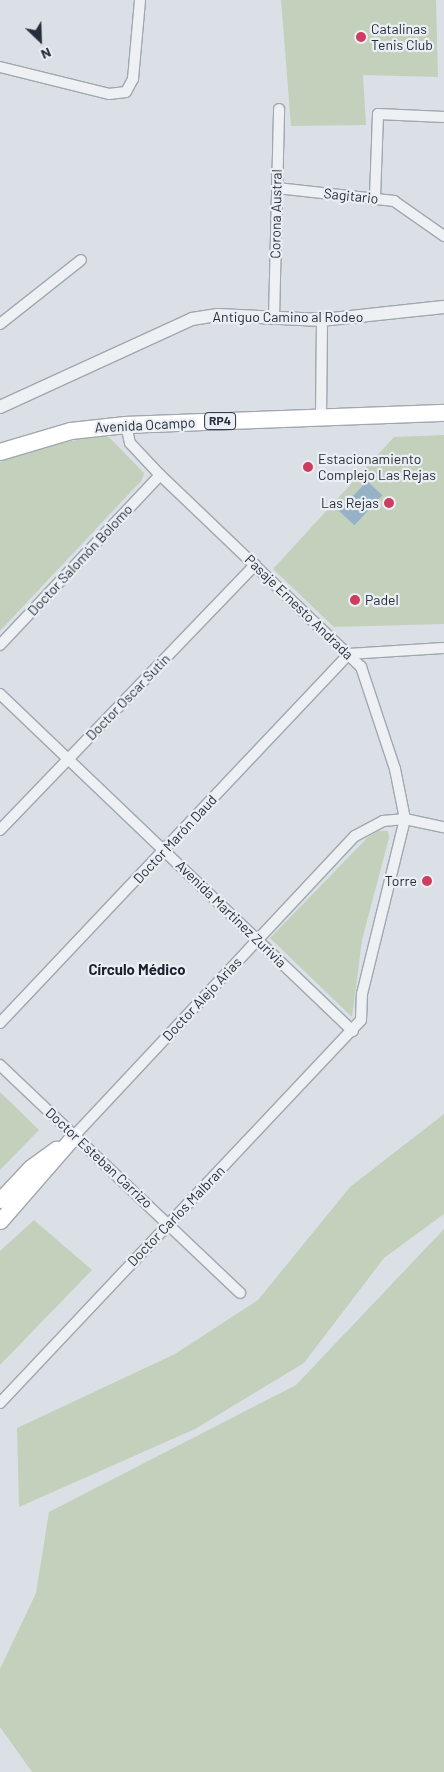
<!DOCTYPE html>
<html>
<head>
<meta charset="utf-8">
<style>
  body { margin:0 }
  #map { position:relative; width:444px; height:1772px; overflow:hidden; background:#dbe0e6; font-family:Barlow,sans-serif }
  div>[style] { position:absolute }
  .green>* { inset:0; background:#c3d0bc }
  .water>* { inset:0; background:#95b2c7; transform-origin:0 0 }
  .roads { filter:drop-shadow(1px 0 #a1a7b0) drop-shadow(-1px 0 #a1a7b0) drop-shadow(0 1px #a1a7b0) drop-shadow(0 -1px #a1a7b0) }
  .minor>* { height:10px; margin:-5px; padding:0 5px; transform-origin:5px; border-radius:5px; background:#eef1f4 }
  .tertiary>* { height:12px; margin:-6px; padding:0 6px; transform-origin:6px; border-radius:6px; background:#eef1f4 }
  .secondary>* { height:15px; margin:-7.5px; padding:0 7.5px; transform-origin:7.5px; border-radius:7.5px; background:#fff }
  .primary>* { height:16px; margin:-8px; padding:0 8px; transform-origin:8px; border-radius:8px; background:#fff }
  .dots>* { width:14px; height:14px; translate:-50% -50%; box-sizing:border-box; border:2px solid #ebeff4; border-radius:50% }
  span { translate:-50% -50%; white-space:nowrap; text-align:center; line-height:1.15; -webkit-text-stroke:4.5px #ebeff4; paint-order:stroke }
  .shield-label span { padding:1px 4px; background:#ebeff4; border:1px solid; border-radius:4px; -webkit-text-stroke-width:0 }
  .shield-label { font-size:12px; color:#252f3c; font-weight:700 }
  .poi-label { font-size:14px; color:#252f3c }
  .left { translate:0 -50%; text-align:left }
  .right { translate:-100% -50%; text-align:right }
  .street-label { font-size:14px; color:#252f3c }
  .neighbourhood-label { font-size:15px; color:#18212d; font-weight:700 }
  .north { position:absolute; left:15px; top:15px; width:50px; height:50px; -webkit-text-stroke:4px #ebeff4; paint-order:stroke; rotate:156deg; font-size:14px; font-weight:700; line-height:20px; text-align:center; color:#252f3c }
  .north::after { content:''; display:block; margin:auto; width:18px; height:22px; background:#252f3c; clip-path:polygon(50% 0,100% 100%,50% 72%,0 100%) }
</style>
</head>
<body>
<div id="map">
  <div class="green">
    <div style="clip-path:polygon(281px 0,436px 0,438px 77px,363px 75px,366px 125px,291px 126px)"></div>
    <div style="clip-path:polygon(444px 435px,444px 624px,334px 627px,273px 569px,394px 437px)"></div>
    <div style="clip-path:polygon(91px 437px,109px 437px,144px 473px,142px 480px,0 631px,0 462px,28px 450px)"></div>
    <div style="clip-path:polygon(379px 831px,388px 831px,389px 838px,362px 940px,352px 1017px,270px 938px,368px 837px)"></div>
    <div style="clip-path:polygon(0 1092px,39px 1130px,0 1170px)"></div>
    <div style="clip-path:polygon(444px 1114px,444px 1214px,384px 1258px,304px 1363px,195px 1429px,19px 1507px,17px 1428px,175px 1354px,258px 1300px,350px 1187px)"></div>
    <div style="clip-path:polygon(34px 1220px,92px 1270px,0 1365px,0 1251px)"></div>
    <div style="clip-path:polygon(444px 1229px,444px 1772px,32px 1772px,0 1727px,0 1669px,36px 1593px,49px 1512px,296px 1385px)"></div>
  </div>
  <div class="water">
    <div style="left:367px;top:481px;width:21px;height:41px;rotate:43deg"></div>
  </div>
  <div class="roads">
    <div class="minor">
      <div style="left:0;top:67px;width:112px;rotate:13.9deg"></div>
      <div style="left:109px;top:94px;width:17px;rotate:-7deg"></div>
      <div style="left:126px;top:92px;width:15px;rotate:-62deg"></div>
      <div style="left:133px;top:79px;width:79px;rotate:-84.9deg"></div>
      <div style="left:277px;top:188px;width:118px;rotate:6.3deg"></div>
      <div style="left:394px;top:201px;width:61px;rotate:35deg"></div>
      <div style="left:375px;top:197px;width:83px;rotate:-87.9deg"></div>
      <div style="left:378px;top:114px;width:66px;rotate:2.6deg"></div>
      <div style="left:274px;top:318px;width:209px;rotate:-88.6deg"></div>
      <div style="left:0;top:324px;width:103px;rotate:-38.3deg"></div>
      <div style="left:321px;top:417px;width:97px;rotate:-89.4deg"></div>
      <div style="left:0;top:645px;width:233px;rotate:-46.7deg"></div>
      <div style="left:349px;top:654px;width:95px;rotate:-3.6deg"></div>
      <div style="left:0;top:694px;width:488px;rotate:43.7deg"></div>
      <div style="left:0;top:830px;width:368px;rotate:-46.1deg"></div>
      <div style="left:0;top:1023px;width:508px;rotate:-46.6deg"></div>
      <div style="left:0;top:1065px;width:331px;rotate:43.5deg"></div>
      <div style="left:74px;top:1136px;width:411px;rotate:-46.9deg"></div>
      <div style="left:355px;top:836px;width:32px;rotate:-28deg"></div>
      <div style="left:383px;top:821px;width:22px;rotate:-5deg"></div>
      <div style="left:405px;top:819px;width:40px;rotate:12deg"></div>
      <div style="left:0;top:1403px;width:526px;rotate:-46.69deg"></div>
      <div style="left:361px;top:1020px;width:26px;rotate:-88deg"></div>
      <div style="left:362px;top:994px;width:180px;rotate:-76.2deg"></div>
      <div style="left:405px;top:819px;width:51px;rotate:-101.3deg"></div>
      <div style="left:395px;top:769px;width:108px;rotate:-108.4deg"></div>
      <div style="left:361px;top:667px;width:278px;rotate:-136.3deg"></div>
      <div style="left:160px;top:475px;width:44px;rotate:-133.2deg"></div>
      <div style="left:130px;top:443px;width:18px;rotate:-103deg"></div>
    </div>
    <div class="tertiary">
      <div style="left:0;top:407px;width:211px;rotate:-24.6deg"></div>
      <div style="left:192px;top:319px;width:26px;rotate:-9deg"></div>
      <div style="left:218px;top:315px;width:104px;rotate:2.8deg"></div>
      <div style="left:322px;top:320px;width:123px;rotate:-6.1deg"></div>
    </div>
    <div class="secondary">
      <div style="left:0;top:1200px;width:45px;rotate:-46.8deg"></div>
      <div style="left:31px;top:1167px;width:31px;rotate:-36deg"></div>
      <div style="left:0;top:1221px;width:113px;rotate:-49deg"></div>
    </div>
    <div class="primary">
      <div style="left:0;top:452px;width:74px;rotate:-16.5deg"></div>
      <div style="left:71px;top:431px;width:55px;rotate:-6.2deg"></div>
      <div style="left:126px;top:425px;width:318px;rotate:-2.2deg"></div>
    </div>
  </div>
  <div class="dots">
    <div style="left:361px;top:37px;background:#ce3d5f"></div>
    <div style="left:308px;top:467px;background:#ce3d5f"></div>
    <div style="left:389px;top:503px;background:#ce3d5f"></div>
    <div style="left:355px;top:600px;background:#ce3d5f"></div>
    <div style="left:427px;top:881px;background:#ce3d5f"></div>
  </div>
  <div class="shield-label">
    <span style="left:220px;top:421px">RP4</span>
  </div>
  <div class="poi-label">
    <span class="left" style="left:371px;top:37px">Catalinas<br>Tenis Club</span>
    <span class="left" style="left:318px;top:467px">Estacionamiento<br>Complejo Las Rejas</span>
    <span class="right" style="left:379px;top:503px">Las Rejas</span>
    <span class="left" style="left:365px;top:600px">Padel</span>
    <span class="right" style="left:417px;top:881px">Torre</span>
  </div>
  <div class="street-label">
    <span style="left:351px;top:196px;rotate:6deg">Sagitario</span>
    <span style="left:276px;top:214px;rotate:-89deg">Corona Austral</span>
    <span style="left:288px;top:317px">Antiguo Camino al Rodeo</span>
    <span style="left:145px;top:425px;rotate:-3deg">Avenida Ocampo</span>
    <span style="left:80px;top:560px;rotate:-47deg">Doctor Salomón Bolomo</span>
    <span style="left:299px;top:607px;rotate:44deg">Pasaje Ernesto Andrada</span>
    <span style="left:128px;top:697px;rotate:-46deg">Doctor Oscar Sutin</span>
    <span style="left:175px;top:839px;rotate:-47deg">Doctor Marón Daud</span>
    <span style="left:231px;top:914px;rotate:44deg">Avenida Martinez Zurivia</span>
    <span style="left:202px;top:999px;rotate:-47deg">Doctor Alejo Arias</span>
    <span style="left:99px;top:1158px;rotate:43deg">Doctor Esteban Carrizo</span>
    <span style="left:176px;top:1216px;rotate:-46deg">Doctor Carlos Malbran</span>
  </div>
  <div class="neighbourhood-label">
    <span style="left:137px;top:970px">Círculo Médico</span>
  </div>
  <div class="north">N</div>
</div>
</body>
</html>
